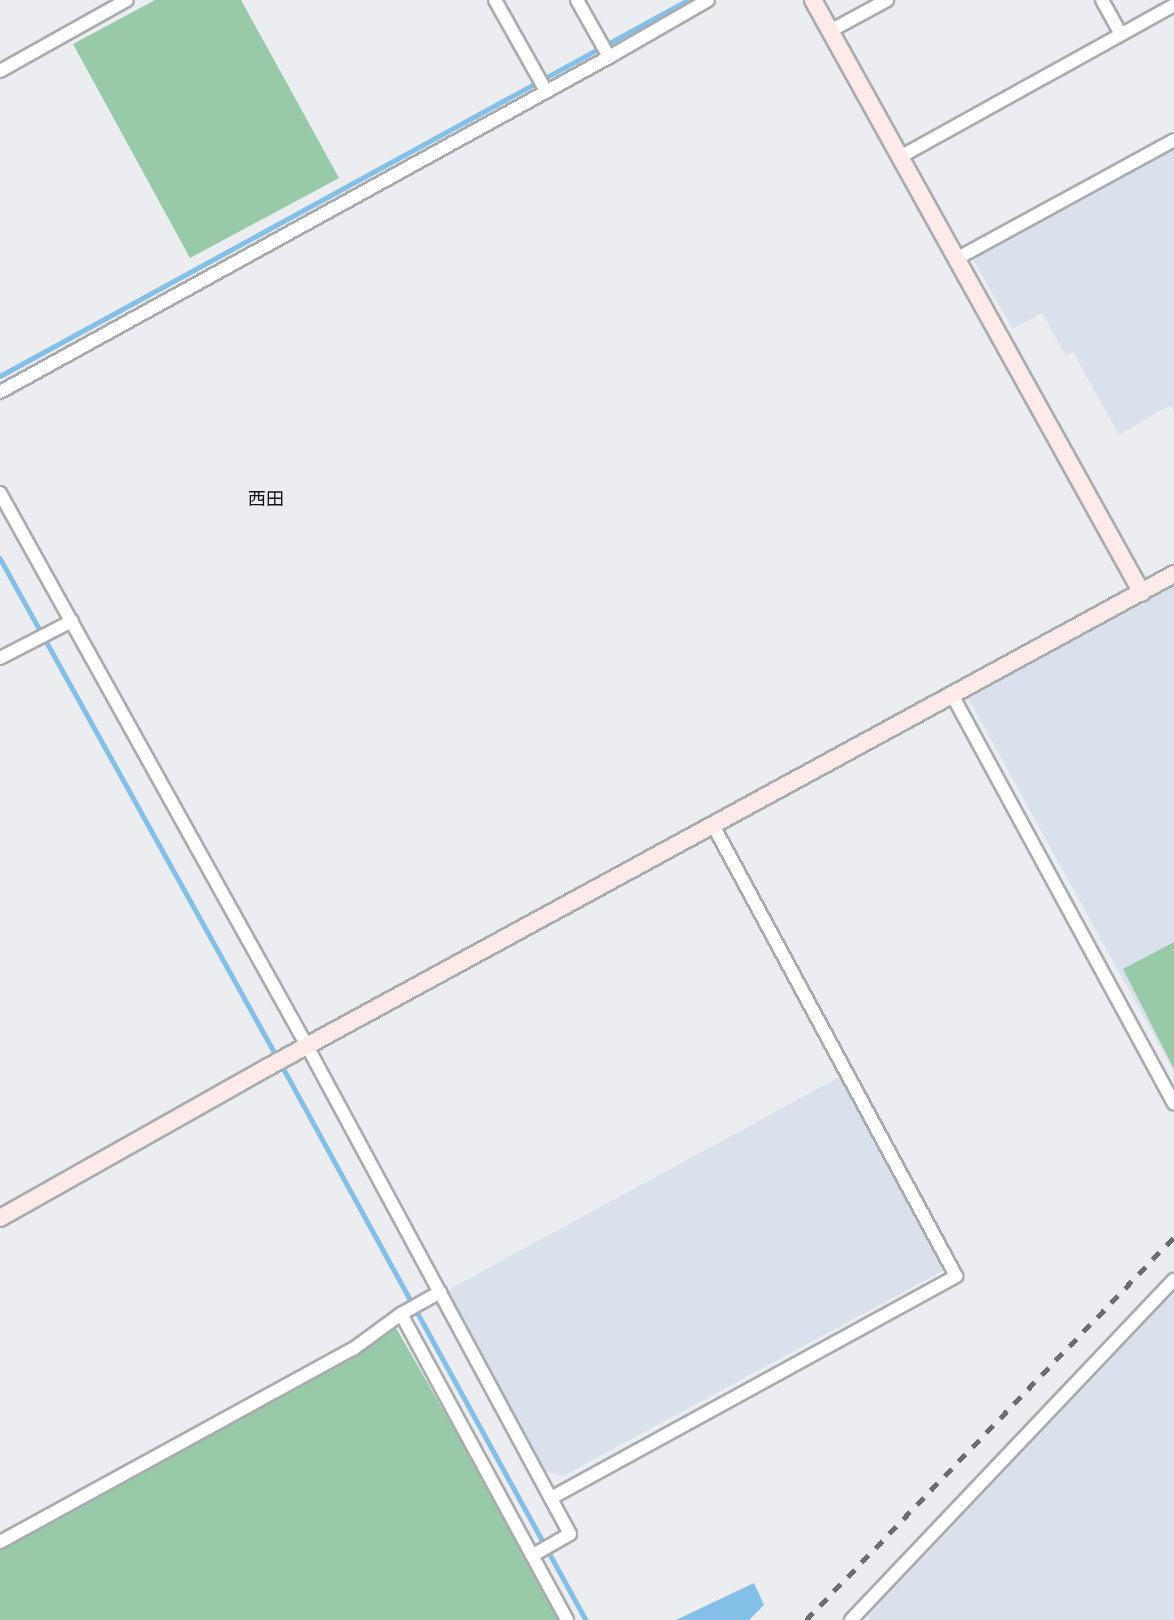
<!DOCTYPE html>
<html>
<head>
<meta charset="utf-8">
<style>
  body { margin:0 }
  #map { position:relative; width:1174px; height:1620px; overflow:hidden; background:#ebedf1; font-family:"IBM Plex Serif","Noto Sans JP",serif }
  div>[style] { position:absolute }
  .built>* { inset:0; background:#dbe1ec }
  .green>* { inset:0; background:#98c9a9 }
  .water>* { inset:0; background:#84bfe7 }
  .stream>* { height:4.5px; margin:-2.25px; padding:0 2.25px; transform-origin:2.25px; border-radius:2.25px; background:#84bfe7 }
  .roads { filter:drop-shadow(2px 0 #a9acaf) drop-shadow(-2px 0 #a9acaf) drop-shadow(0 2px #a9acaf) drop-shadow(0 -2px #a9acaf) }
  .street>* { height:12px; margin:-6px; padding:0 6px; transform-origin:6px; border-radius:6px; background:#fff }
  .secondary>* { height:16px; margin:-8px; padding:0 8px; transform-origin:8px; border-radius:8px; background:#feeae9 }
  .rail>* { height:4.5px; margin-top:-2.25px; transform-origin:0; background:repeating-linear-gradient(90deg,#6b6d6f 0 10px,transparent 0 20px) }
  span { translate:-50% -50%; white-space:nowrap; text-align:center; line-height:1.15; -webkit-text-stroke:4.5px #ebedf1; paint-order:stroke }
  .quarter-label { font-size:18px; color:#121314 }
</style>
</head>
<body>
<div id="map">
  <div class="built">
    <div style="clip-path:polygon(1174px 146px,1174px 411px,1170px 405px,1119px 435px,1073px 352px,1066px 356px,1042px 313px,1013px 329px,972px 258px)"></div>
    <div style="clip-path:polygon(1174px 586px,1174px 1072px,968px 698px)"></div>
    <div style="clip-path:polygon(841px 1076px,946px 1269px,563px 1476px,545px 1471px,448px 1290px)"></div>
    <div style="clip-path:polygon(1174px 1293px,1174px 1620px,869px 1620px,868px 1616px)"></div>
  </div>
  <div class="green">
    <div style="clip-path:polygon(155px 0,241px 0,339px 178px,190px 258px,73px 44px)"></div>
    <div style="clip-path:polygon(1174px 942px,1174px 1069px,1123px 969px)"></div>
    <div style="clip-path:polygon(392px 1321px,564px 1620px,0 1620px,0 1539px)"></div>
  </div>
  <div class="water">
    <div style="clip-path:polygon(754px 1583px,764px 1605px,749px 1620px,676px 1620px)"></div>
  </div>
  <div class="stream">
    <div style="left:0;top:376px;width:784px;rotate:-28.66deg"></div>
    <div style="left:0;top:558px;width:571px;rotate:60.96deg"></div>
    <div style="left:281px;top:1064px;width:634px;rotate:61.25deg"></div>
  </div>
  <div class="roads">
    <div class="street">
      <div style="left:495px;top:0;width:104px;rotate:60.7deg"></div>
      <div style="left:577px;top:0;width:65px;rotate:60.7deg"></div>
      <div style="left:1102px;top:0;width:39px;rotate:61deg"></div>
      <div style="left:830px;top:31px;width:65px;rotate:-28.5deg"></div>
      <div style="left:0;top:71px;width:145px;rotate:-29.2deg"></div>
      <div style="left:900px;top:157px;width:313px;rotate:-29deg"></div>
      <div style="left:956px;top:259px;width:248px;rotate:-28.6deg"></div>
      <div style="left:0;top:392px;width:695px;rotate:-28.81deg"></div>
      <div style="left:609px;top:57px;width:114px;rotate:-29.9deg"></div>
      <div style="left:0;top:493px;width:633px;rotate:60.96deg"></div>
      <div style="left:307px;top:1046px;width:554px;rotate:61.68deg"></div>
      <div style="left:570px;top:1534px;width:43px;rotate:150.4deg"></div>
      <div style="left:0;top:658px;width:81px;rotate:-27.2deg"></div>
      <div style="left:951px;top:693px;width:467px;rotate:61.5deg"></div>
      <div style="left:401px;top:1314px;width:45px;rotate:-29.4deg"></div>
      <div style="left:551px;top:1498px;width:462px;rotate:-28.7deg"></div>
      <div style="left:956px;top:1276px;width:512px;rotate:-118.32deg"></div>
      <div style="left:0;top:1542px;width:402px;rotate:-28.7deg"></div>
      <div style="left:353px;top:1349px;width:59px;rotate:-36.1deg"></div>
      <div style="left:401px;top:1314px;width:348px;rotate:61.5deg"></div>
      <div style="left:851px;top:1620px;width:469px;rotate:-46.5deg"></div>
    </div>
    <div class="secondary">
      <div style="left:813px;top:0;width:678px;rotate:60.98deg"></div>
      <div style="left:0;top:1218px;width:308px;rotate:-29.4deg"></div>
      <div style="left:268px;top:1067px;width:1031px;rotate:-28.55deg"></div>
    </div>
  </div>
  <div class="rail">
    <div style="left:806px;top:1620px;width:531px;rotate:-46.14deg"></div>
  </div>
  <div class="quarter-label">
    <span style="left:266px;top:499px">西田</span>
  </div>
</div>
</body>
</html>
